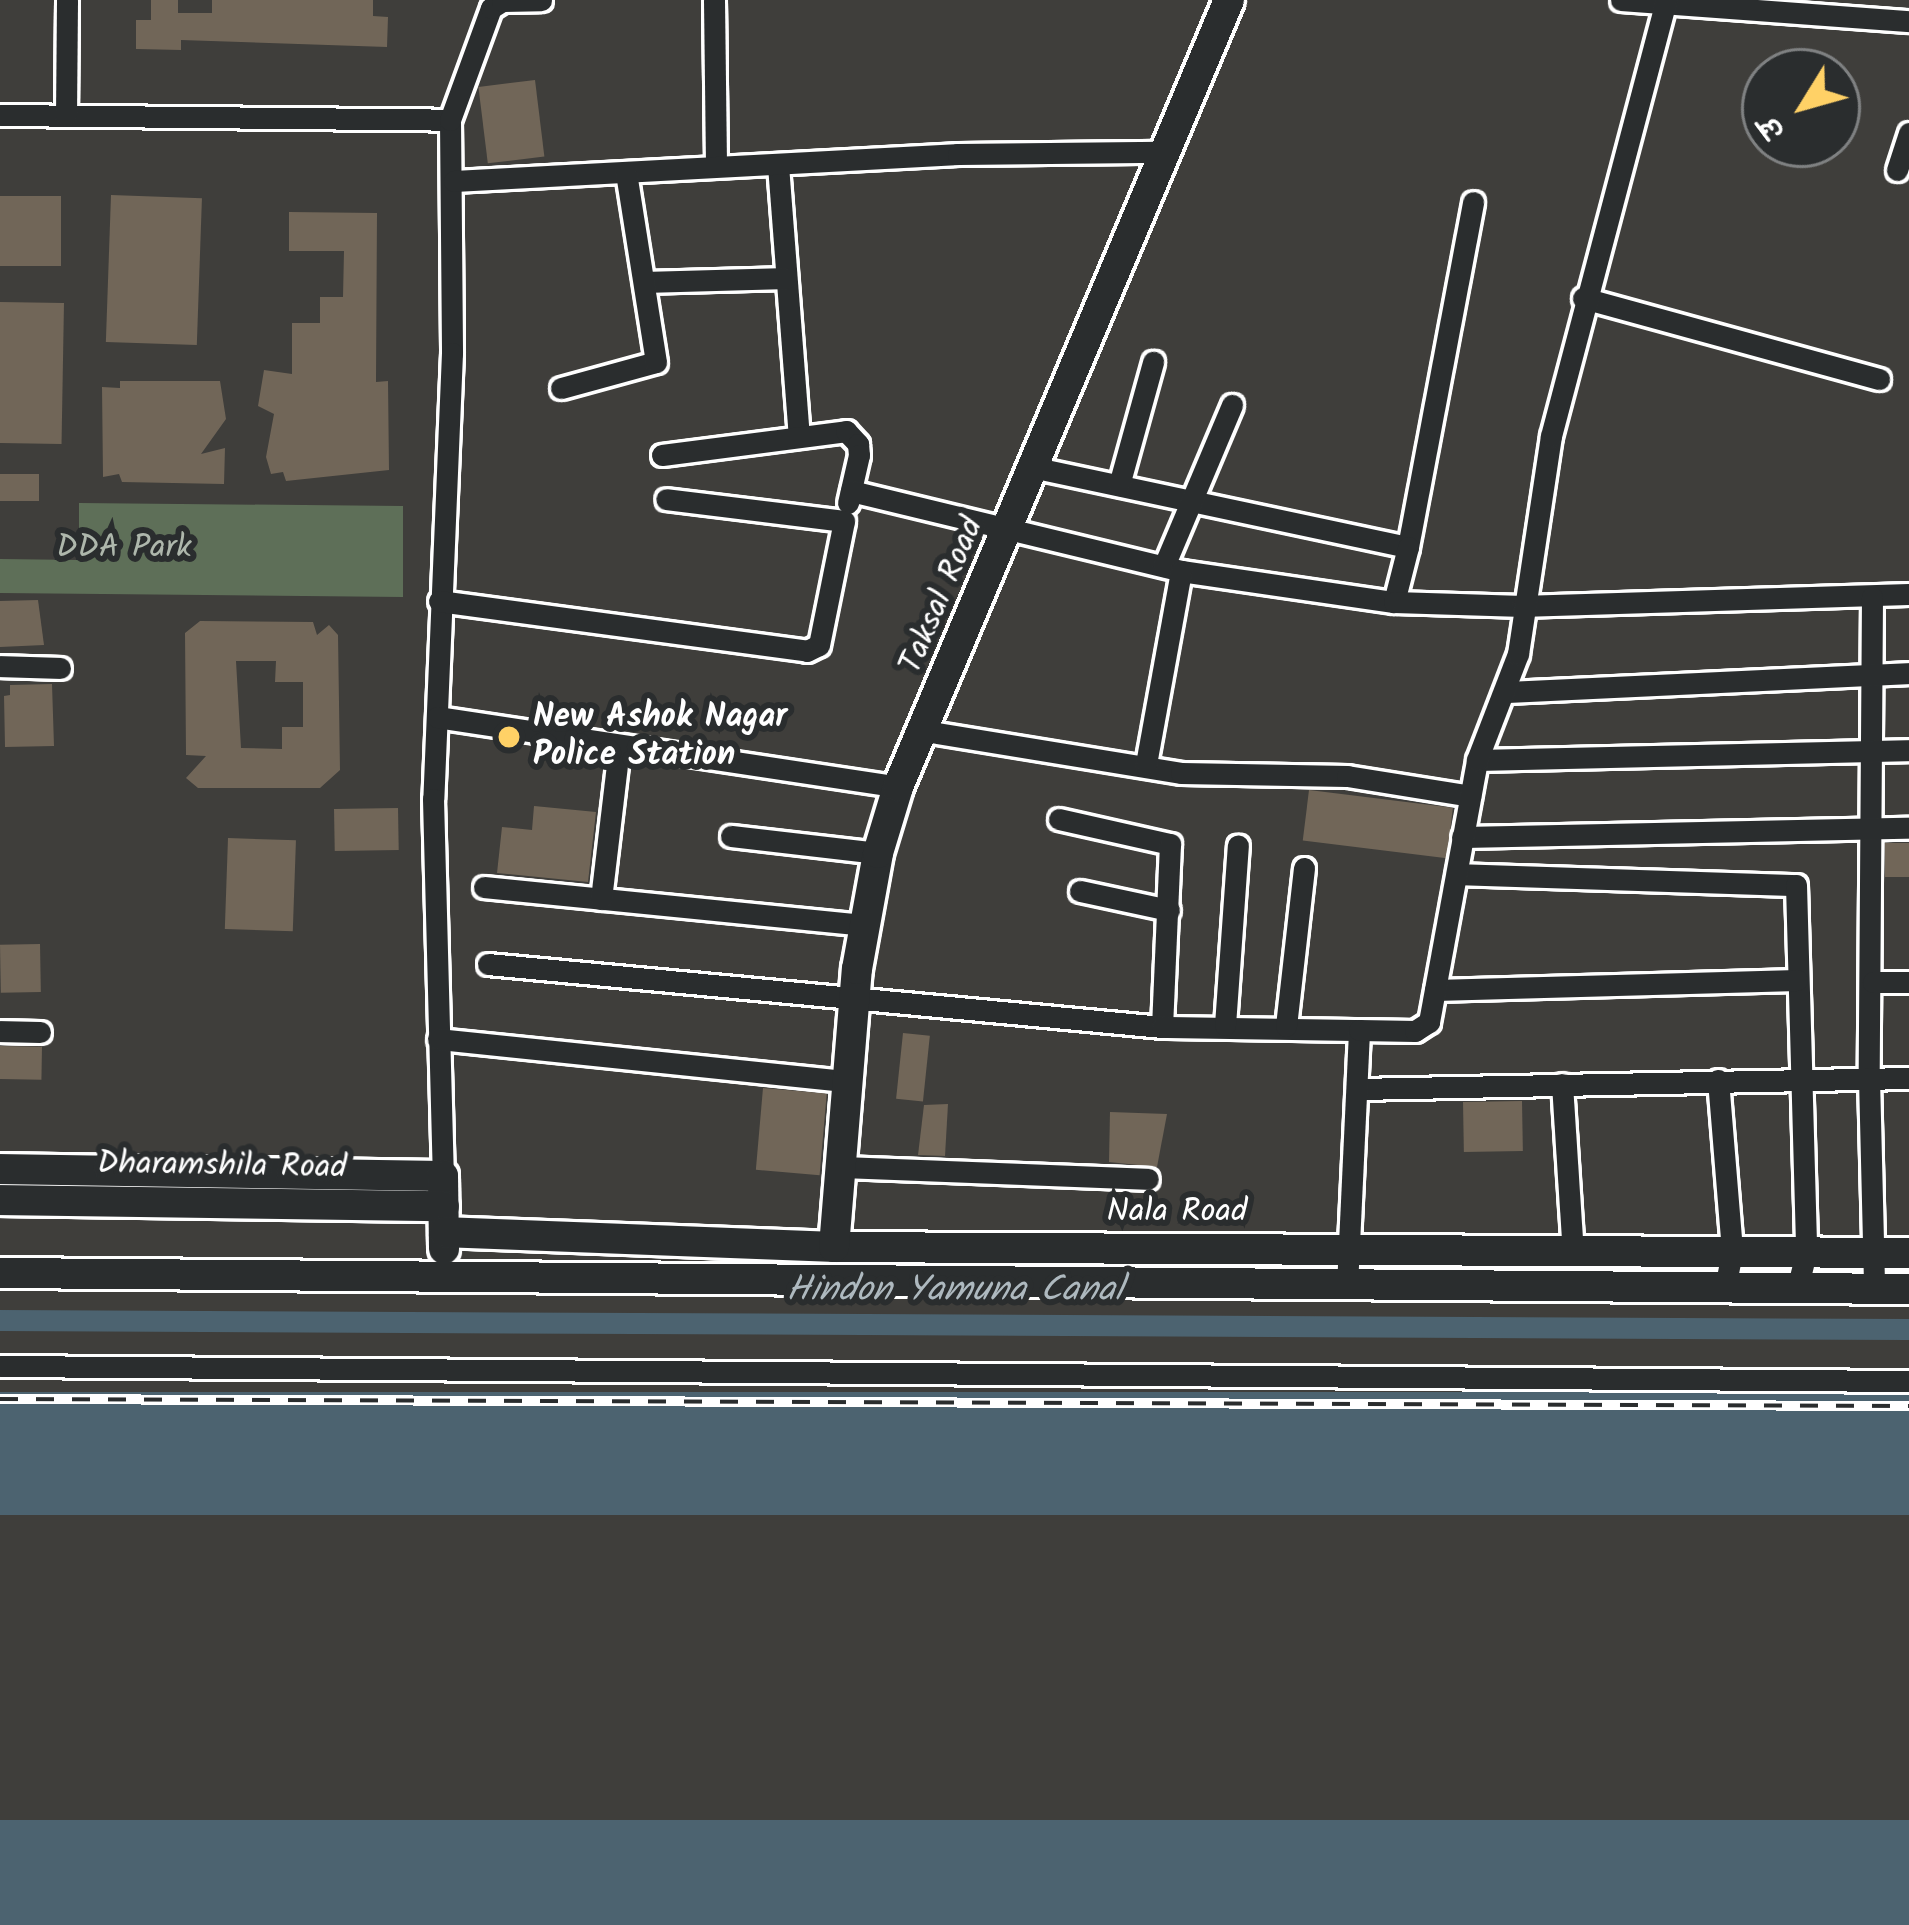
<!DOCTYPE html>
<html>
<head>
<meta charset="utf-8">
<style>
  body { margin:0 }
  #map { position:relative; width:1909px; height:1925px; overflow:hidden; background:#3f3e3b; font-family:Kalam,"Playpen Sans Deva",sans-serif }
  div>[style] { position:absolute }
  .green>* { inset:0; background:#5e6f58 }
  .water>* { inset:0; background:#4c6370; transform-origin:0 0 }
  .canal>* { height:21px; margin:-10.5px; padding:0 10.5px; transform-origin:10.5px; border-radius:10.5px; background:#4c6370 }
  .building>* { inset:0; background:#716658; transform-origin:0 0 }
  .roads { filter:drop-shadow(3px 0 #fff) drop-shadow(-3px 0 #fff) drop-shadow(0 3px #fff) drop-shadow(0 -3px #fff) }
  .street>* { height:21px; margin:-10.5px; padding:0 10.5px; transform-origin:10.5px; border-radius:10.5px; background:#2a2d2e }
  .secondary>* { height:30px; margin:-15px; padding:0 15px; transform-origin:15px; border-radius:15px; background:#2a2d2e }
  .rail>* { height:10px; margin-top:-5px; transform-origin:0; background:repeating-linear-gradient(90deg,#2a2d2e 0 18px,#fff 0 36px); box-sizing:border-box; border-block:3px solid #fff }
  .dots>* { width:33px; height:33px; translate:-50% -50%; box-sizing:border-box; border:6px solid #2a2d2e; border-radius:50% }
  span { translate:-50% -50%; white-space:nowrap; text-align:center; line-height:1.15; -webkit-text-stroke:12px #2a2d2e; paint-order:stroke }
  .park-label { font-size:33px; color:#aeb7ac }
  .street-label { font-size:33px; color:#fff }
  .poi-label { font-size:33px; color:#fff; font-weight:700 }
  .left { translate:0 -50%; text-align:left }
  .water-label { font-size:36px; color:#aeb9bf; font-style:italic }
  .north { position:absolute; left:1741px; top:48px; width:120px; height:120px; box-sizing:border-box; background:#2a2d2e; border:3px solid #7f8182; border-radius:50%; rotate:233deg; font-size:33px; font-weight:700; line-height:48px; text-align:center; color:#fff }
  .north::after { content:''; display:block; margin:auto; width:42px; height:54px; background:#ffd166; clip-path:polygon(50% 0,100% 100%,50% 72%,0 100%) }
</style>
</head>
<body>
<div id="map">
  <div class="green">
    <div style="clip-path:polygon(79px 503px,403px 506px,403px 597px,0 593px,0 559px,79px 560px)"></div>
  </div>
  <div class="water">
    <div style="left:0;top:1392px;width:1909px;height:123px"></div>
    <div style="left:0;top:1820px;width:1909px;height:105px"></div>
  </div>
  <div class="canal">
    <div style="left:0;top:1320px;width:1909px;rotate:0.27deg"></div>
  </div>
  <div class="building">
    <div style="clip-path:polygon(151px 0,178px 0,178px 13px,212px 13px,212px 0,373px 0,373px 16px,388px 17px,387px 47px,181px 40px,181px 50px,136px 49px,136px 20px,151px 20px)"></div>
    <div style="left:535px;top:80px;width:77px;height:57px;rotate:83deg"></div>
    <div style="left:111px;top:195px;width:91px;height:147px;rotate:2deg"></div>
    <div style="left:0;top:196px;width:61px;height:70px"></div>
    <div style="clip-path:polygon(289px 212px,377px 213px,376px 382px,388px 381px,389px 470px,286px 481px,283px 472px,271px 474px,266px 457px,274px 414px,258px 406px,264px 370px,292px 374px,292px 323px,320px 323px,320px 297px,343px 297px,344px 251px,289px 251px)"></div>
    <div style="left:0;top:302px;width:64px;height:141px;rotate:1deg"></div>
    <div style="clip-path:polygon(120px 381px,220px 381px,226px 419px,201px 454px,225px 448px,224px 484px,122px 482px,119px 474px,103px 477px,102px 387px,120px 388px)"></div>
    <div style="left:0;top:474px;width:39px;height:27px"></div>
    <div style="clip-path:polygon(38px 600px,44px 645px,0 647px,0 601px)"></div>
    <div style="clip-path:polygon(evenodd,200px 621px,313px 622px,317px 635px,329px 625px,338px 635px,340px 770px,320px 788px,198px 788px,186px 778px,206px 756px,186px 755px,185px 633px,200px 621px,236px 661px,276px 661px,275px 682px,303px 682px,303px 727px,282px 727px,282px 749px,241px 748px,236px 661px)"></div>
    <div style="clip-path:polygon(52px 684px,54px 746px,5px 747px,4px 696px,10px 695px,10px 685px)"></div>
    <div style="left:1309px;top:790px;width:145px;height:51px;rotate:7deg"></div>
    <div style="clip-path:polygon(534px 806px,596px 812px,588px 882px,497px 873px,502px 827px,532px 830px)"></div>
    <div style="left:398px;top:808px;width:42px;height:64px;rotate:89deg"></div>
    <div style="left:228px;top:838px;width:68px;height:91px;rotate:2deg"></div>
    <div style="left:1885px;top:843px;width:24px;height:34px"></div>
    <div style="left:40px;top:944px;width:48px;height:40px;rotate:89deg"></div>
    <div style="left:903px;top:1033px;width:27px;height:66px;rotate:6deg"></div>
    <div style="left:0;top:1046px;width:42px;height:33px;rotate:1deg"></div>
    <div style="left:763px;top:1088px;width:64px;height:82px;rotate:5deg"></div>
    <div style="left:1522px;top:1101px;width:50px;height:59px;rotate:89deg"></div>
    <div style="clip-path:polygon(948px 1104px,945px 1156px,918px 1155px,924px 1105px)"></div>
    <div style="clip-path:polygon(1110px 1112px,1167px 1114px,1157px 1167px,1109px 1162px)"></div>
  </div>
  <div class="roads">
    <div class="street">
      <div style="left:714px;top:0;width:165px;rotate:89.3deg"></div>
      <div style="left:1621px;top:0;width:289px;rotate:4.2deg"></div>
      <div style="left:0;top:115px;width:450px;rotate:0.6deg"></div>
      <div style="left:450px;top:120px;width:233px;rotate:89.5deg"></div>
      <div style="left:452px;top:353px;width:446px;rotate:92.4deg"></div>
      <div style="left:433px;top:799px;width:377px;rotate:88.5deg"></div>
      <div style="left:66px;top:116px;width:116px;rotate:-89.5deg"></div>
      <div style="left:450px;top:120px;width:119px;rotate:-69.9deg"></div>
      <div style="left:491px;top:8px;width:13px;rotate:-32deg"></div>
      <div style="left:502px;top:1px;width:39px;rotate:-1deg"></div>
      <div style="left:778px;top:165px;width:271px;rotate:85.6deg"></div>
      <div style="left:1897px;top:170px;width:39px;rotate:-72deg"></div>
      <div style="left:454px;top:181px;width:505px;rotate:-3.07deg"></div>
      <div style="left:958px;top:154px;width:205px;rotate:-0.6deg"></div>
      <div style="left:645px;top:282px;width:141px;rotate:-1.6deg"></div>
      <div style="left:1583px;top:298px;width:307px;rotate:15.3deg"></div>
      <div style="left:561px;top:388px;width:98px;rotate:-15.3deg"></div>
      <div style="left:656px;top:362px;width:192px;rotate:-99deg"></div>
      <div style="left:662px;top:455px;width:186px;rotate:-7.4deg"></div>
      <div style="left:846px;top:431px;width:18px;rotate:47deg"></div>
      <div style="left:858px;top:444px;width:11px;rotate:85deg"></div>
      <div style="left:859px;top:455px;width:49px;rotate:102.9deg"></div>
      <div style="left:1036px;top:468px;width:380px;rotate:12deg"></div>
      <div style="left:1408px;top:547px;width:351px;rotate:-79.3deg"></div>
      <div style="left:1119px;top:485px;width:128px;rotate:-74.5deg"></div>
      <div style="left:851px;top:491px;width:340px;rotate:13.6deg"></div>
      <div style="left:1181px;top:571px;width:215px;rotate:8.3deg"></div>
      <div style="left:1408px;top:547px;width:57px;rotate:104.3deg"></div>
      <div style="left:1394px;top:602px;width:129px;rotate:1.8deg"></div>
      <div style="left:1523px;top:606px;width:386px;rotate:-1.8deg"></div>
      <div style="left:1164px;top:566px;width:175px;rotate:-67.1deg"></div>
      <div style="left:1872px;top:597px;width:481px;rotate:90.4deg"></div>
      <div style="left:1869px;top:1078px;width:211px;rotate:88.6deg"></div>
      <div style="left:439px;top:601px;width:371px;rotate:7.7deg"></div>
      <div style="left:807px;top:651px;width:13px;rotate:-27deg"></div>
      <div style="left:819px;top:645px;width:126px;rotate:-78.6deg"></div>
      <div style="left:844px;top:521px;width:179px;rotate:-173deg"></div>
      <div style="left:0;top:666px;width:60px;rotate:1.9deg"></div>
      <div style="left:1507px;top:692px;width:402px;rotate:-2.7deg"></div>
      <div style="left:437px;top:717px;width:466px;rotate:8.6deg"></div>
      <div style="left:925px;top:731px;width:259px;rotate:9.3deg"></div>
      <div style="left:1181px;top:773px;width:166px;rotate:1deg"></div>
      <div style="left:1347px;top:776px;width:125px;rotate:9.2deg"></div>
      <div style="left:1477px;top:760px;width:432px;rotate:-1.3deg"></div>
      <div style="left:1146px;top:764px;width:196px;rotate:-79.7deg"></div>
      <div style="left:1059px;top:819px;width:114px;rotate:12.7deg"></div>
      <div style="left:1170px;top:844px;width:183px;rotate:92.5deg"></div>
      <div style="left:731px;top:836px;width:148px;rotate:6.6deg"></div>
      <div style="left:1462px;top:837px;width:447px;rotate:-1.2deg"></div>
      <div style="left:1457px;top:874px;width:339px;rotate:1.9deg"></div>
      <div style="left:1796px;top:885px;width:368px;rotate:88.4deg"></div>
      <div style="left:1806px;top:1253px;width:37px;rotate:104deg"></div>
      <div style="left:484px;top:887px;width:383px;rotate:5.7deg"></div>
      <div style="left:1080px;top:891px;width:91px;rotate:12.1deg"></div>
      <div style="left:601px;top:899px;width:153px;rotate:-83.2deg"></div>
      <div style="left:488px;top:964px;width:677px;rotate:5.34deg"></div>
      <div style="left:1162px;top:1027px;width:197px;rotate:0.9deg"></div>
      <div style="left:1873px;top:982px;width:36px"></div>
      <div style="left:1435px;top:990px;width:362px;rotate:-1.6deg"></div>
      <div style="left:1225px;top:1025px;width:180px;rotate:-85.9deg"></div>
      <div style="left:1286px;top:1026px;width:159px;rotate:-83.5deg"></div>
      <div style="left:0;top:1031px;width:40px;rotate:1.4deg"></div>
      <div style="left:438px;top:1039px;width:410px;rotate:5.9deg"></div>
      <div style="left:1718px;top:1080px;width:173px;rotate:85.3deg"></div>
      <div style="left:1732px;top:1252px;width:38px;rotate:101deg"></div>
      <div style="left:1562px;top:1084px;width:168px;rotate:86.3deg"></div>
      <div style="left:1357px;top:1089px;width:552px;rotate:-1.14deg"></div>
      <div style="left:840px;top:1167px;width:308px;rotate:2.2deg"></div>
      <div style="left:1347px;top:1286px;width:256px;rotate:-87.3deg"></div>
      <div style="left:1359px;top:1030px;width:56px;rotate:1deg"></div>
      <div style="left:1415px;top:1031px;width:17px;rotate:-33deg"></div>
      <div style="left:1429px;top:1022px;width:266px;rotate:-79.6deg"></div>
      <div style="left:1477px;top:760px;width:114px;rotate:-68.9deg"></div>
      <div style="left:1518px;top:654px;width:220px;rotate:-81.4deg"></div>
      <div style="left:1551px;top:436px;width:451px;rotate:-75.2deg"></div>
      <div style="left:0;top:1366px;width:1909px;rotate:0.45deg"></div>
    </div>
    <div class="secondary">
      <div style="left:0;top:1169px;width:443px;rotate:0.9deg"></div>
      <div style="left:443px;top:1176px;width:73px;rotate:89.2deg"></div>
      <div style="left:0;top:1200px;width:444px;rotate:0.8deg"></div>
      <div style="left:444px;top:1232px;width:390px;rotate:2.2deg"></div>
      <div style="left:834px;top:1247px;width:1075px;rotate:0.32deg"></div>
      <div style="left:834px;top:1247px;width:279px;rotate:-85.3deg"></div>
      <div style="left:857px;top:969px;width:118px;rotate:-79.7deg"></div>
      <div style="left:878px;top:853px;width:69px;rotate:-73.1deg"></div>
      <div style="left:898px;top:787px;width:854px;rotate:-67.19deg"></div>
      <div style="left:0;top:1273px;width:1909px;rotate:0.48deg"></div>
    </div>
  </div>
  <div class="rail">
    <div style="left:0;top:1399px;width:1909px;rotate:0.21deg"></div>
  </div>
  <div class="dots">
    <div style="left:509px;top:737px;background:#ffd166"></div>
  </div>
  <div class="park-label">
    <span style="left:124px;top:549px">DDA Park</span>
  </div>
  <div class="street-label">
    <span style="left:943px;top:596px;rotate:-67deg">Taksal Road</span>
    <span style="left:222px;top:1167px;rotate:1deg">Dharamshila Road</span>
    <span style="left:1177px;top:1213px">Nala Road</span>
  </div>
  <div class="poi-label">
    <span class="left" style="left:533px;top:737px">New Ashok Nagar<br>Police Station</span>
  </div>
  <div class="water-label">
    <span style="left:955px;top:1291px">Hindon Yamuna Canal</span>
  </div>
  <div class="north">उ</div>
</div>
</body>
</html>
